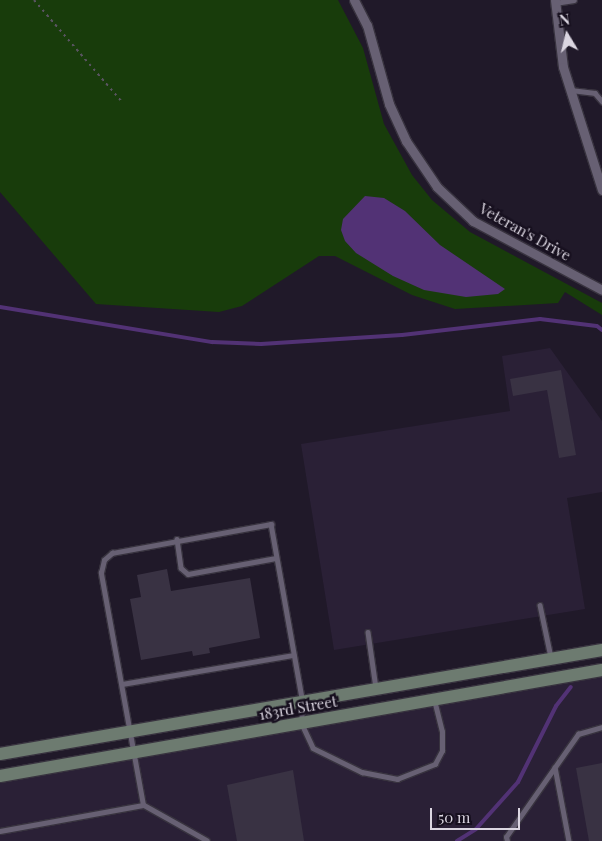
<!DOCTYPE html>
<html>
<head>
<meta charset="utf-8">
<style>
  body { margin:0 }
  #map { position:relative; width:602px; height:841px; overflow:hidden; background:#201929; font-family:"Playfair Display",serif }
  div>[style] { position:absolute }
  .built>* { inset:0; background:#2a2036 }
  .green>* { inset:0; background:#183c0b }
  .water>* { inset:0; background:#523275 }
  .stream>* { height:4px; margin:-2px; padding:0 2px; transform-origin:2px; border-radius:2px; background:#523275 }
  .building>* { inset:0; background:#393243 }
  .path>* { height:2px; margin-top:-1px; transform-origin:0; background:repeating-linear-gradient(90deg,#5a5462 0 2.5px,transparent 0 6.5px) }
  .roads { filter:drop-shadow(1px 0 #38333f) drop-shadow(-1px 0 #38333f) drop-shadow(0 1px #38333f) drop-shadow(0 -1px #38333f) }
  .lane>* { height:4.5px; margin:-2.25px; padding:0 2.25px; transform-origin:2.25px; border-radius:2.25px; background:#676073 }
  .street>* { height:9px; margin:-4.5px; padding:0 4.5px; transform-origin:4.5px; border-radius:4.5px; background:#676073 }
  .secondary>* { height:12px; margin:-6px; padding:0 6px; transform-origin:6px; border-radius:6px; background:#6d7b70 }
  span { translate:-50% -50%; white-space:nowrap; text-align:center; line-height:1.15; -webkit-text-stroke:5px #17101f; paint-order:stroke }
  .street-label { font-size:15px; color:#dbd6e1 }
  .north { position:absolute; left:542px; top:10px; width:50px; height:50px; -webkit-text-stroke:4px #17101f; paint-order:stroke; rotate:351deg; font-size:14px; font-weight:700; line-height:20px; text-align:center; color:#dbd6e1 }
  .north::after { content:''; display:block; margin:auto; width:18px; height:22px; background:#dbd6e1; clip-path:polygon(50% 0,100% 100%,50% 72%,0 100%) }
  .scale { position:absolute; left:430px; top:808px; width:90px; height:22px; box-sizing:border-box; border:2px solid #dbd6e1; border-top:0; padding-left:6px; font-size:15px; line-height:18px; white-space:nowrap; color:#dbd6e1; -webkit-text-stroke:4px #17101f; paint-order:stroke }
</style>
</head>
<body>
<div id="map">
  <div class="built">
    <div style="clip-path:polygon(550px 348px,602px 421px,602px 492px,567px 498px,585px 609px,334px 650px,301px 444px,510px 411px,502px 356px)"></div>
    <div style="clip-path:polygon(602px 666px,602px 841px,0 841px,0 771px)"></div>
  </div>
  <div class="green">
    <div style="clip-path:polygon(0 0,338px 0,363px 48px,384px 124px,412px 175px,432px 200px,470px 232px,602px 303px,602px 315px,565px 292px,558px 303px,455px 309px,412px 295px,335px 256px,319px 256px,242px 306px,219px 312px,96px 304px,0 192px)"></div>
  </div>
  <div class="water">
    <div style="clip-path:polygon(365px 196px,384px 198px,405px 211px,440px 245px,505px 289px,498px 294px,466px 297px,424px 290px,393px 276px,356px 253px,345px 241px,341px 230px,343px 219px)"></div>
  </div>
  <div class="stream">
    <div style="left:0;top:307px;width:215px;rotate:9.4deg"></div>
    <div style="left:212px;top:342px;width:49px;rotate:2.3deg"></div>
    <div style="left:261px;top:344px;width:141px;rotate:-3.7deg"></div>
    <div style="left:402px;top:335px;width:139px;rotate:-6.6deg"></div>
    <div style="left:540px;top:319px;width:57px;rotate:7deg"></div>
    <div style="left:597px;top:326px;width:6px;rotate:39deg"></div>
    <div style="left:457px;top:841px;width:22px;rotate:-32deg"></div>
    <div style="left:476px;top:829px;width:63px;rotate:-48.2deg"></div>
    <div style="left:518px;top:782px;width:85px;rotate:-63.4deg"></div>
    <div style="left:556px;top:706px;width:24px;rotate:-52deg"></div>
  </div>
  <div class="building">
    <div style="clip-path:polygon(561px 370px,576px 455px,559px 458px,547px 390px,513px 396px,510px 379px)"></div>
    <div style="clip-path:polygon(167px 569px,171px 591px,250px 578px,260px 638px,209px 648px,210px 653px,193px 656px,192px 651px,141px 660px,130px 599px,141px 597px,137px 575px)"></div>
    <div style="clip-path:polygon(602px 763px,602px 841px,589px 841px,576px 768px)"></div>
    <div style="clip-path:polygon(293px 770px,304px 841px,237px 841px,227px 785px)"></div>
  </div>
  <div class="path">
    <div style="left:34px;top:0;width:135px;rotate:49.2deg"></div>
  </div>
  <div class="roads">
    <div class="lane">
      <div style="left:555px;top:3px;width:19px;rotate:-9deg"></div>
      <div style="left:571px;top:90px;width:24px;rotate:7deg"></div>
      <div style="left:595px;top:93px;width:11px;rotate:49deg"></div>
      <div style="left:177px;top:539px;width:29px;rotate:82deg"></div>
      <div style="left:181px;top:568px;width:9px;rotate:41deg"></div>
      <div style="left:188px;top:574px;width:89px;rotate:-10.3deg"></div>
      <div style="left:540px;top:605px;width:53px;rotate:78.1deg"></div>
      <div style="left:368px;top:632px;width:57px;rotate:81.9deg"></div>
      <div style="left:122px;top:684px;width:174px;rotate:-9.6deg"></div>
      <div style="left:555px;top:767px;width:75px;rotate:79.3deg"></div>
      <div style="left:0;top:831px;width:145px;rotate:-10.3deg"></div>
      <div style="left:207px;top:841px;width:73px;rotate:-150.6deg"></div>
      <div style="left:143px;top:805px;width:236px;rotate:-100.3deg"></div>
      <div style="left:101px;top:573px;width:13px;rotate:-77deg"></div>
      <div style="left:104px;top:560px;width:11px;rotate:-41deg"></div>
      <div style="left:112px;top:553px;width:162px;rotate:-10.3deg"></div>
      <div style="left:271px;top:524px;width:177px;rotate:79.9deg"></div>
      <div style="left:302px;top:698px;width:26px;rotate:90deg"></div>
      <div style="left:302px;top:724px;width:26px;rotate:65deg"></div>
      <div style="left:313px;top:748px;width:55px;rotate:26.1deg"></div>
      <div style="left:362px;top:772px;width:36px;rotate:11deg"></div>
      <div style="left:397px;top:779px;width:41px;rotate:-21.5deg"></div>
      <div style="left:435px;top:764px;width:15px;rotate:-62deg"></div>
      <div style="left:442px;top:751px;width:19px;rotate:-90deg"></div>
      <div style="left:442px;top:732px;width:32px;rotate:-104deg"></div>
      <div style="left:507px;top:841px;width:4px;rotate:-104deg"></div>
      <div style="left:506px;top:837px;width:126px;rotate:-55deg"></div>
      <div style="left:578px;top:734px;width:25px;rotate:-16deg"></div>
    </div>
    <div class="street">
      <div style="left:354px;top:0;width:28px;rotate:63deg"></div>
      <div style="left:367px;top:25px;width:82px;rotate:74.4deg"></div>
      <div style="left:389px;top:104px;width:41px;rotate:65.3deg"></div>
      <div style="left:406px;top:141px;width:55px;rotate:56deg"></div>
      <div style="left:437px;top:187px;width:50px;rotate:43.4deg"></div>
      <div style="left:473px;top:221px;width:146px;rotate:28.1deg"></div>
      <div style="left:555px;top:0;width:67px;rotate:83.2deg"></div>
      <div style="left:563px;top:67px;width:129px;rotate:72.4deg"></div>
    </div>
    <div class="secondary">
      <div style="left:0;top:754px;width:611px;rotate:-9.8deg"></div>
      <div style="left:0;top:776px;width:611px;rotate:-9.99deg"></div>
    </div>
  </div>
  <div class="street-label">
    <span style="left:525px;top:232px;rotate:29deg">Veteran's Drive</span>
    <span style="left:298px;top:708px;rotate:-10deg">183rd Street</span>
  </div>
  <div class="north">N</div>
  <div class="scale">50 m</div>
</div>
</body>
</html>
